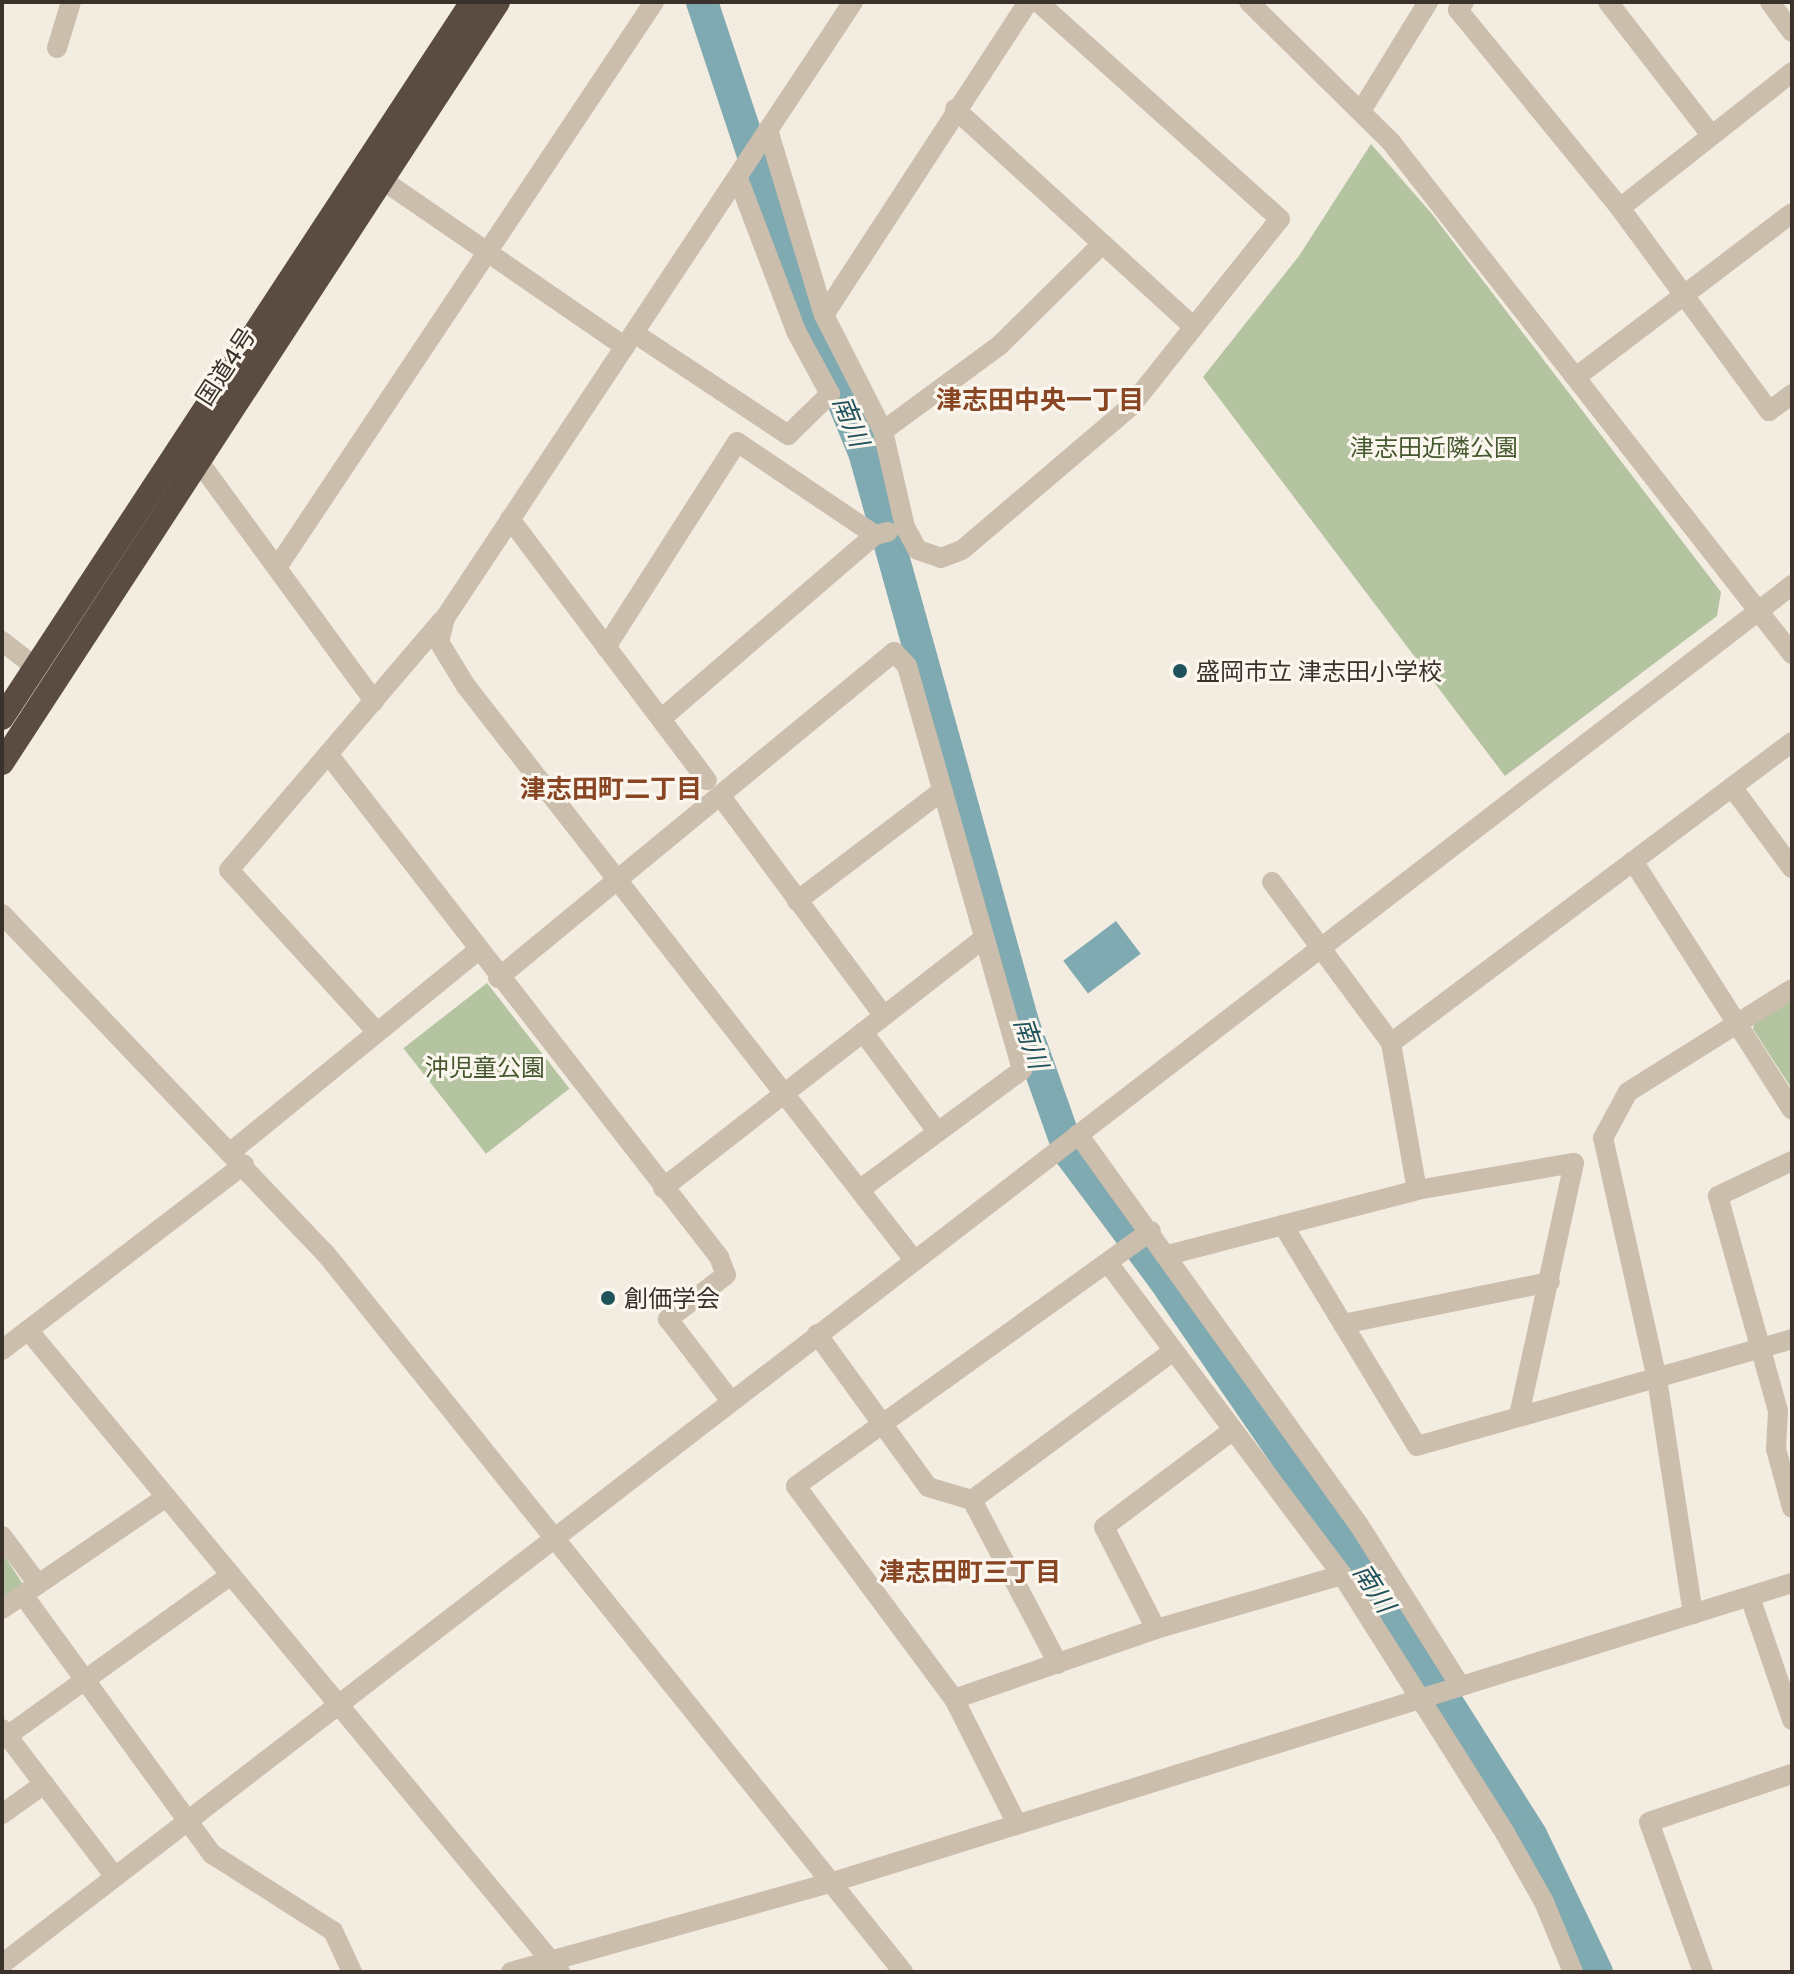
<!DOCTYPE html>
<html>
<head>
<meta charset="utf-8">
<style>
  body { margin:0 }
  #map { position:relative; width:1794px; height:1974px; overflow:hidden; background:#f3ece1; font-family:"Golos Text","Noto Sans JP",sans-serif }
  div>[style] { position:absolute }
  .green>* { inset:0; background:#b4c3a0; transform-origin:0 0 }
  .water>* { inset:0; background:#80aab1; transform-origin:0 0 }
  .river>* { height:32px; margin:-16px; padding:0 16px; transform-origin:16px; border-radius:16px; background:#80aab1 }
  .minor>* { height:20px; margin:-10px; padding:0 10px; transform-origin:10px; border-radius:10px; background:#ccbeac }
  .highway>* { height:24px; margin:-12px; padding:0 12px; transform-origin:12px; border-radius:12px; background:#5b4c42 }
  .dots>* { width:22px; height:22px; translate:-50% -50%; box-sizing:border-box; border:4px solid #fbf6ee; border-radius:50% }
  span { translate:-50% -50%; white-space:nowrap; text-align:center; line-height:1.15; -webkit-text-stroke:6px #fbf6ee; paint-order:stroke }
  .street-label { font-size:24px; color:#3a312b }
  .park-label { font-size:24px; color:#45582f }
  .poi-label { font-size:24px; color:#3a312b }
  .left { translate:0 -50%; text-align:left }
  .neighbourhood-label { font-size:26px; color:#894624; font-weight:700 }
  .water-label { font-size:26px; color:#20525c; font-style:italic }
  .frame { position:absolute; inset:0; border:4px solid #3a312b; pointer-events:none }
</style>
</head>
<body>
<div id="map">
  <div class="green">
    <div style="clip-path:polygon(1371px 144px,1432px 214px,1721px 592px,1717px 616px,1505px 776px,1203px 377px,1299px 256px)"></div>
    <div style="left:487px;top:983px;width:134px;height:106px;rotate:52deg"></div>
    <div style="clip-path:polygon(1792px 998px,1792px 1089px,1753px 1029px,1754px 1022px)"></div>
    <div style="clip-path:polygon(2px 1552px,24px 1586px,2px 1602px)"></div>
  </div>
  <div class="water">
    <div style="left:1116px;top:921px;width:41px;height:66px;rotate:53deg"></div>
  </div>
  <div class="river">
    <div style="left:702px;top:2px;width:311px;rotate:71.6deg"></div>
    <div style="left:800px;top:297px;width:168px;rotate:67.6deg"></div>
    <div style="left:864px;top:452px;width:592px;rotate:74.41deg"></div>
    <div style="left:1023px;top:1022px;width:140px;rotate:70.4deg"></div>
    <div style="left:1070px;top:1154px;width:154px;rotate:53.2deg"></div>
    <div style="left:1162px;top:1277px;width:351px;rotate:55.4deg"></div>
    <div style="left:1361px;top:1566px;width:318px;rotate:57.7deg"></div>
    <div style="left:1531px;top:1835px;width:152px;rotate:64.3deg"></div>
  </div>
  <div class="minor">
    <div style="left:853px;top:2px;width:739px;rotate:123.52deg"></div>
    <div style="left:445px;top:618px;width:25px;rotate:104deg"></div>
    <div style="left:439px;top:642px;width:52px;rotate:58.5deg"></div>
    <div style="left:466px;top:686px;width:728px;rotate:52.03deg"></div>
    <div style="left:1249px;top:2px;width:199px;rotate:44.6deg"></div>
    <div style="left:1391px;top:142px;width:650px;rotate:51.93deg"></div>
    <div style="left:1464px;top:2px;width:10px;rotate:127deg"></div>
    <div style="left:1458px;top:10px;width:256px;rotate:50.7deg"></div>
    <div style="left:1620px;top:208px;width:252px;rotate:53.7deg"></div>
    <div style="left:1769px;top:411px;width:29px;rotate:-36deg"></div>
    <div style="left:1608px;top:2px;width:168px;rotate:52.2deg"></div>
    <div style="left:1770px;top:2px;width:37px;rotate:54deg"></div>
    <div style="left:57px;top:48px;width:48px;rotate:-73.1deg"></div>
    <div style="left:955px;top:109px;width:323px;rotate:42.4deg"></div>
    <div style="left:1361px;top:111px;width:128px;rotate:-58.4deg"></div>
    <div style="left:768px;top:130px;width:193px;rotate:73.2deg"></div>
    <div style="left:824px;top:315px;width:130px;rotate:63deg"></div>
    <div style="left:883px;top:431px;width:98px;rotate:77.1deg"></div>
    <div style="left:905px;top:527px;width:26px;rotate:61deg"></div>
    <div style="left:918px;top:550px;width:24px;rotate:19deg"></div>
    <div style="left:941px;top:558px;width:22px;rotate:-21deg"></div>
    <div style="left:962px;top:550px;width:222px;rotate:-40.4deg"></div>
    <div style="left:1131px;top:406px;width:239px;rotate:-51.5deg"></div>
    <div style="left:1280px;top:219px;width:325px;rotate:-138.1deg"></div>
    <div style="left:381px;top:179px;width:296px;rotate:34.5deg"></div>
    <div style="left:1620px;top:208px;width:219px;rotate:-38.3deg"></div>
    <div style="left:824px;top:315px;width:374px;rotate:-56.9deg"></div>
    <div style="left:634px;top:333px;width:185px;rotate:33.5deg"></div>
    <div style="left:788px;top:435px;width:59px;rotate:-44.3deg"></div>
    <div style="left:830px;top:394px;width:72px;rotate:-118.4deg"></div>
    <div style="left:796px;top:331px;width:164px;rotate:-110.8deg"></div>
    <div style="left:1576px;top:377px;width:271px;rotate:-37.2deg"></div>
    <div style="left:883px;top:431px;width:145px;rotate:-36.3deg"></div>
    <div style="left:1000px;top:345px;width:144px;rotate:-44.7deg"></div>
    <div style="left:197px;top:459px;width:300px;rotate:53.8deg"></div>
    <div style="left:510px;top:519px;width:327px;rotate:53deg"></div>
    <div style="left:278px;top:566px;width:678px;rotate:-56.31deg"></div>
    <div style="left:2px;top:641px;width:42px;rotate:38.2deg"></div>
    <div style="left:606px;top:647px;width:243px;rotate:-57.4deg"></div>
    <div style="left:737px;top:442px;width:166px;rotate:34deg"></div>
    <div style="left:661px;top:719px;width:282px;rotate:-40.7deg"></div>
    <div style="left:875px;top:535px;width:13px;rotate:-13deg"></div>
    <div style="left:328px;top:754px;width:637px;rotate:52.14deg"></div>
    <div style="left:719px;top:1257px;width:19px;rotate:69deg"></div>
    <div style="left:726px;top:1275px;width:73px;rotate:142.8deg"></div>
    <div style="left:668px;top:1319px;width:103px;rotate:52.5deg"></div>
    <div style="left:1732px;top:787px;width:101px;rotate:53.5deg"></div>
    <div style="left:722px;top:798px;width:270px;rotate:53.4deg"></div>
    <div style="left:1633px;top:861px;width:295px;rotate:57.4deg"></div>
    <div style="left:1272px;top:882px;width:200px;rotate:53.5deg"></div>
    <div style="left:1391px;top:1043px;width:149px;rotate:80deg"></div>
    <div style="left:797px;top:901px;width:182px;rotate:-37.2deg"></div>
    <div style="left:2px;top:914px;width:470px;rotate:46.4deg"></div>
    <div style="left:326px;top:1254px;width:921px;rotate:51.21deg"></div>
    <div style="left:498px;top:978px;width:513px;rotate:-39.46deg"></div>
    <div style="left:894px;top:652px;width:19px;rotate:47deg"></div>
    <div style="left:907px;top:666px;width:420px;rotate:74.1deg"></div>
    <div style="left:1022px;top:1070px;width:202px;rotate:143.6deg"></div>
    <div style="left:377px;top:1032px;width:219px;rotate:-132.4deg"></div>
    <div style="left:229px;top:870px;width:328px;rotate:-49.5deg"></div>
    <div style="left:863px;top:1032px;width:122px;rotate:53.3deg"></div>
    <div style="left:1391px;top:1043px;width:501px;rotate:-36.89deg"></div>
    <div style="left:1078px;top:1134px;width:481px;rotate:54.3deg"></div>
    <div style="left:1359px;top:1525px;width:188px;rotate:57.8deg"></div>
    <div style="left:232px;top:1151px;width:316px;rotate:-39.2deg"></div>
    <div style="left:1792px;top:1161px;width:82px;rotate:154.7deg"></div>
    <div style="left:1718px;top:1196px;width:223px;rotate:74.4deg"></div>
    <div style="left:1778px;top:1411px;width:38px;rotate:93deg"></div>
    <div style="left:1776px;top:1449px;width:61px;rotate:74.8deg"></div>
    <div style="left:663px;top:1188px;width:407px;rotate:-37.9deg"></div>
    <div style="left:1283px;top:1225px;width:258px;rotate:58.8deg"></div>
    <div style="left:1417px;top:1446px;width:390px;rotate:-15.9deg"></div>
    <div style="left:1168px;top:1255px;width:257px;rotate:-14.6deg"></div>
    <div style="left:1417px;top:1190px;width:159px;rotate:-9.8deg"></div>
    <div style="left:1574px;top:1163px;width:258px;rotate:102.3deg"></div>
    <div style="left:1108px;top:1263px;width:390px;rotate:53.1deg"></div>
    <div style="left:1343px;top:1324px;width:211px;rotate:-11.5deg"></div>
    <div style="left:28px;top:1330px;width:834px;rotate:50.35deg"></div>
    <div style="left:817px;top:1334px;width:189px;rotate:54deg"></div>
    <div style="left:928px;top:1487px;width:46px;rotate:16.5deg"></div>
    <div style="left:972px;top:1500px;width:185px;rotate:62.3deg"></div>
    <div style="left:2px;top:1350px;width:305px;rotate:-37.5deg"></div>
    <div style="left:972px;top:1500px;width:250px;rotate:-36.5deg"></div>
    <div style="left:2px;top:1536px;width:60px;rotate:53.1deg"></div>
    <div style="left:23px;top:1595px;width:321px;rotate:53.9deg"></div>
    <div style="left:212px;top:1854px;width:143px;rotate:32.5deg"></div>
    <div style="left:333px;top:1931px;width:45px;rotate:65.1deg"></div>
    <div style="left:1750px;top:1597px;width:130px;rotate:71.1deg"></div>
    <div style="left:2px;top:1609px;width:199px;rotate:-34.3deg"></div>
    <div style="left:1693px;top:1614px;width:238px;rotate:-98.7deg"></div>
    <div style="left:1657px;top:1379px;width:247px;rotate:-102.6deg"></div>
    <div style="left:1603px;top:1138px;width:52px;rotate:-61.5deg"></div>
    <div style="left:1628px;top:1092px;width:194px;rotate:-32.1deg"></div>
    <div style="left:1156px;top:1629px;width:114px;rotate:-117deg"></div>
    <div style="left:1104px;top:1527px;width:161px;rotate:-36.9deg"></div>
    <div style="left:954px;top:1699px;width:214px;rotate:-19.1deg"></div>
    <div style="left:1156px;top:1629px;width:194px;rotate:-16.2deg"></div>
    <div style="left:1342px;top:1575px;width:305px;rotate:57.7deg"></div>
    <div style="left:1505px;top:1833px;width:79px;rotate:60.5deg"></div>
    <div style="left:1544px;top:1902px;width:76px;rotate:67.5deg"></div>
    <div style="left:2px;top:1729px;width:186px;rotate:52.6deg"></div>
    <div style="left:7px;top:1736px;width:276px;rotate:-35.7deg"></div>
    <div style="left:2px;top:1814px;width:52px;rotate:-35.5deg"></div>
    <div style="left:1017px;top:1824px;width:140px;rotate:-116.7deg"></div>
    <div style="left:954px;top:1699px;width:265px;rotate:-126.6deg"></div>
    <div style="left:796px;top:1486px;width:437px;rotate:-35.7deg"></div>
    <div style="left:2px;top:1964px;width:2260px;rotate:-37.61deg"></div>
    <div style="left:511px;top:1972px;width:334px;rotate:-15.6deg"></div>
    <div style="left:833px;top:1882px;width:1005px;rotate:-17.32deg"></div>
    <div style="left:1703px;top:1972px;width:159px;rotate:-109.8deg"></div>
    <div style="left:1649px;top:1822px;width:151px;rotate:-18.6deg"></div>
  </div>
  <div class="highway">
    <div style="left:2px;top:718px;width:856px;rotate:-56.72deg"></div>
    <div style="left:2px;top:763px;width:908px;rotate:-56.9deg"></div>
  </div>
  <div class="dots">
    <div style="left:1180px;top:671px;background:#20525c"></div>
    <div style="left:608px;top:1298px;background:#20525c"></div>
  </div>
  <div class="street-label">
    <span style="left:225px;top:366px;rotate:-57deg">国道4号</span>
  </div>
  <div class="park-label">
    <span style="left:1434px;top:447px">津志田近隣公園</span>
    <span style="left:485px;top:1067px">沖児童公園</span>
  </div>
  <div class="poi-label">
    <span class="left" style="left:1196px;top:671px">盛岡市立 津志田小学校</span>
    <span class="left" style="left:624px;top:1298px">創価学会</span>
  </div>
  <div class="neighbourhood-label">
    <span style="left:1040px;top:400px">津志田中央一丁目</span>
    <span style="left:611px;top:789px">津志田町二丁目</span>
    <span style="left:970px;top:1572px">津志田町三丁目</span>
  </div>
  <div class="water-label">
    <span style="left:851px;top:421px;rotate:68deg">南川</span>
    <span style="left:1031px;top:1043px;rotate:71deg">南川</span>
    <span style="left:1374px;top:1588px;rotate:57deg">南川</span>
  </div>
  <div class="frame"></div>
</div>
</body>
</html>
